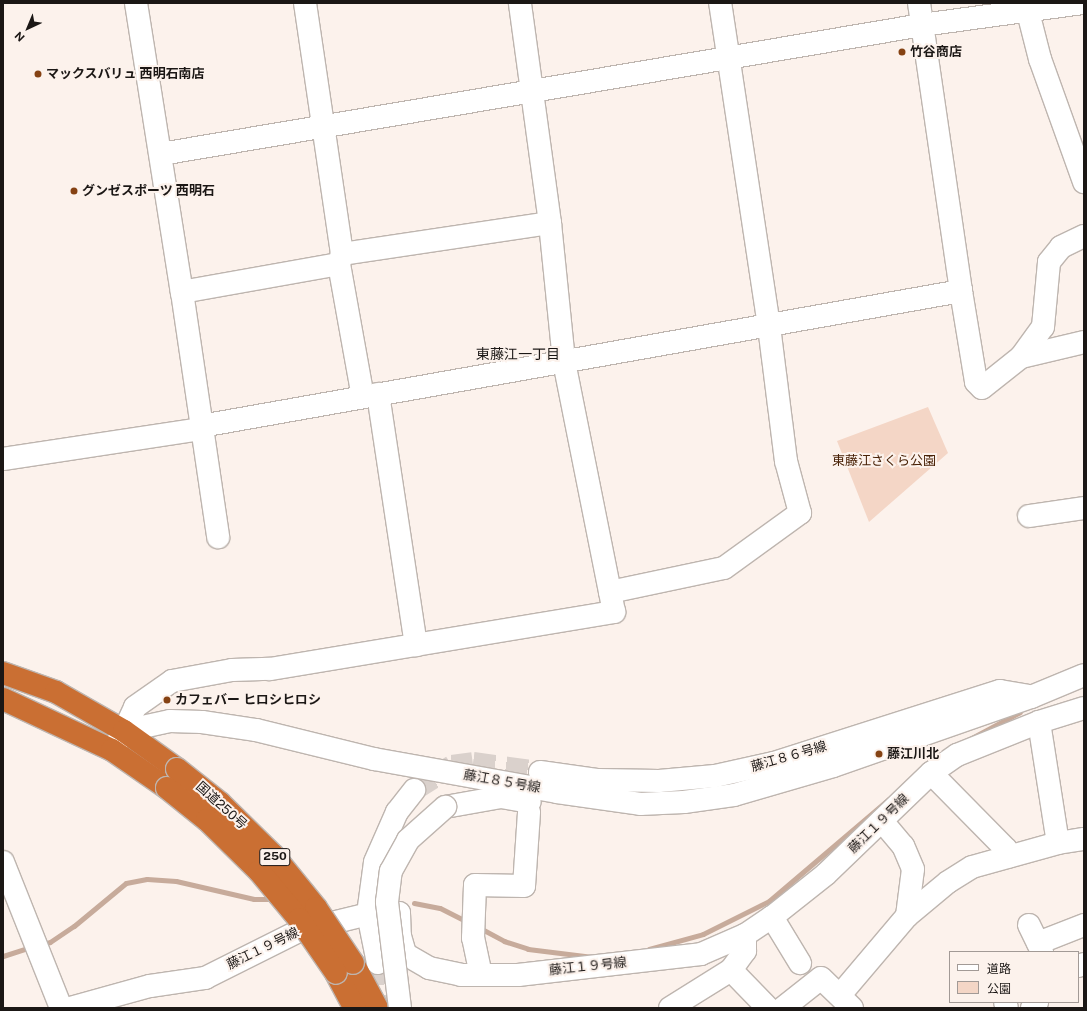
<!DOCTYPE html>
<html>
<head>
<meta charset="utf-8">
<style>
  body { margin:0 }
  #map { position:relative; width:1087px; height:1011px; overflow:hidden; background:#fcf2ec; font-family:"Public Sans","Noto Sans JP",sans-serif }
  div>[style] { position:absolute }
  .green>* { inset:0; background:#f4d6c6 }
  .stream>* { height:5px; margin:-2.5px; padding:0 2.5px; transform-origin:2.5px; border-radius:2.5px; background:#c7ab9b }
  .minor-tunnel>* { height:22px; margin-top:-11px; transform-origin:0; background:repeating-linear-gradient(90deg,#dad1cc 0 22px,transparent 0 33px) }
  .roads { filter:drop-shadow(1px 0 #beb5af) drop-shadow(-1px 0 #beb5af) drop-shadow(0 1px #beb5af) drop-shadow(0 -1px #beb5af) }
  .minor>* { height:22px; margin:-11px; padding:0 11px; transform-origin:11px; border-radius:11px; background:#fff }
  .highway>* { height:22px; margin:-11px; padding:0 11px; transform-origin:11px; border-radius:11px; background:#ca6f33 }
  .bridges { filter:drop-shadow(1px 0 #beb5af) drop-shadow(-1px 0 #beb5af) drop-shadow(0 1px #beb5af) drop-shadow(0 -1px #beb5af) }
  .minor-bridge>* { height:22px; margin:-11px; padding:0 11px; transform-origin:11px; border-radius:11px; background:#fff }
  .highway-bridge>* { height:22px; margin:-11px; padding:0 11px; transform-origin:11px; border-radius:11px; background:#ca6f33 }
  .dots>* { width:11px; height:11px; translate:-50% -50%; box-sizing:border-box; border:2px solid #fcf2ec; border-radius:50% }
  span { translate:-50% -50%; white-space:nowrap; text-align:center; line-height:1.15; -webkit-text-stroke:4px #fcf2ec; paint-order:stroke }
  .shield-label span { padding:1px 3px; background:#fcf2ec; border:1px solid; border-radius:3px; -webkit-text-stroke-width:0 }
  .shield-label { font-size:12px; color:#1b1715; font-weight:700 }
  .poi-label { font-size:13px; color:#1b1715; font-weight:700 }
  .left { translate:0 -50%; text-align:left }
  .park-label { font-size:13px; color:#482106 }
  .street-label { font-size:13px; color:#1b1715 }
  .neighbourhood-label { font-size:14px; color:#1b1715 }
  .frame { position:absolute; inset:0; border:4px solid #1b1715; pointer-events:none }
  .legend { position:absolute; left:949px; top:951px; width:130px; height:52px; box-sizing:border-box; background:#fcf2ec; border:1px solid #a29a96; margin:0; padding:5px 7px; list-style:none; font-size:12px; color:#1b1715 }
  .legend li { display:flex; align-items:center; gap:8px; height:20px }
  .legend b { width:20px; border:1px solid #a29a96 }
  .north { position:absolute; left:8px; top:8px; width:40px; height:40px; -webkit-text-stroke:3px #fcf2ec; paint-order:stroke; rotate:224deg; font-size:11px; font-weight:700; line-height:16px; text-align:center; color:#1b1715 }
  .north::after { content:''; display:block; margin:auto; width:14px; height:18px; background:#1b1715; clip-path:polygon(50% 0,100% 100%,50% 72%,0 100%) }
</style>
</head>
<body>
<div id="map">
  <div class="green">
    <div style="clip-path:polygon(928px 407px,948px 453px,869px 522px,837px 441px)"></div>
  </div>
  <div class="stream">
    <div style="left:966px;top:741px;width:61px;rotate:-28.2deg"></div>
    <div style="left:414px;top:903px;width:26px;rotate:11deg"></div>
    <div style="left:440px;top:908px;width:31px;rotate:27deg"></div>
    <div style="left:478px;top:927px;width:30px;rotate:28deg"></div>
    <div style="left:504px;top:941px;width:25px;rotate:18deg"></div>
    <div style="left:528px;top:949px;width:65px;rotate:7deg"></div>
    <div style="left:40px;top:944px;width:10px;rotate:-11deg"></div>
    <div style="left:50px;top:942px;width:29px;rotate:-34deg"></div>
    <div style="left:74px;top:926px;width:67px;rotate:-39.6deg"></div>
    <div style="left:126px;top:883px;width:21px;rotate:-11deg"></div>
    <div style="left:147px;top:879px;width:29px;rotate:4deg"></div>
    <div style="left:176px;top:881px;width:80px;rotate:13deg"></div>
    <div style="left:254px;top:899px;width:21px"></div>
    <div style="left:649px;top:949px;width:56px;rotate:-15.5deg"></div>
    <div style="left:703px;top:934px;width:74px;rotate:-26.6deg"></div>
    <div style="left:769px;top:901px;width:157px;rotate:-40.4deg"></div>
    <div style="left:3px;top:956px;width:28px;rotate:-18deg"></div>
  </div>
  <div class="minor-tunnel">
    <div style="left:414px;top:790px;width:45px;rotate:-32.3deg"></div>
    <div style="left:452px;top:766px;width:21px;rotate:-8deg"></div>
    <div style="left:473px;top:763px;width:68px;rotate:7.7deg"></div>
    <div style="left:378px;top:963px;width:45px;rotate:83.7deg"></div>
  </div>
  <div class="roads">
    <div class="minor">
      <div style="left:136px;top:3px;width:293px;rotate:81deg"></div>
      <div style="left:182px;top:292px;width:248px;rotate:81.6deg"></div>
      <div style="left:305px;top:3px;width:254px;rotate:81.6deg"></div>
      <div style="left:342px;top:254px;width:10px;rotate:107deg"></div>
      <div style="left:339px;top:264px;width:135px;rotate:79.8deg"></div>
      <div style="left:919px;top:3px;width:291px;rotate:81.7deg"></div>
      <div style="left:961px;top:291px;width:92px;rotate:80.6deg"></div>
      <div style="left:976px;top:382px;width:8px;rotate:45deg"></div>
      <div style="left:982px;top:388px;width:50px;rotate:-38.5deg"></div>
      <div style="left:1021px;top:357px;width:37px;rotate:-54deg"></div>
      <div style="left:1043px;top:327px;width:65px;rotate:-84.7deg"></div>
      <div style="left:1049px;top:262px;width:19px;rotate:-51deg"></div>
      <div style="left:1061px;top:247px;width:25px;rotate:-26deg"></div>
      <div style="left:1028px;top:12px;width:49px;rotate:75.7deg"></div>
      <div style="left:1040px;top:59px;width:131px;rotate:70.3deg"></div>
      <div style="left:161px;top:154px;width:772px;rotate:-9.62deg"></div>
      <div style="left:922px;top:25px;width:162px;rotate:-7.8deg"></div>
      <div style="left:342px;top:254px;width:210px;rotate:-8.5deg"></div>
      <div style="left:182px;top:292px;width:159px;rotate:-10.1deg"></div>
      <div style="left:1021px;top:357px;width:65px;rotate:-13.4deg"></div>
      <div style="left:378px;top:394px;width:254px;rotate:81.4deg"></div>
      <div style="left:3px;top:459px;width:201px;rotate:-8.6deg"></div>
      <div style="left:202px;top:429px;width:6px;rotate:-39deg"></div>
      <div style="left:207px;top:425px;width:766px;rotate:-10.08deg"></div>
      <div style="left:1029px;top:516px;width:56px;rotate:-8.3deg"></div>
      <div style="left:610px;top:592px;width:116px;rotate:-11.9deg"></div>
      <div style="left:724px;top:568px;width:94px;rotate:-35.9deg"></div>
      <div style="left:800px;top:513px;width:54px;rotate:-105.1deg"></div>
      <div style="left:786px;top:461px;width:136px;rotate:-97.2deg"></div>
      <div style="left:769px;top:326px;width:327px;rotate:-98.6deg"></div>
      <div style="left:1039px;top:722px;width:122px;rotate:81.1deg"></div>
      <div style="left:124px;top:731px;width:26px;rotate:-65deg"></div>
      <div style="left:135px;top:707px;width:45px;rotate:-35.1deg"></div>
      <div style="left:172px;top:681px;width:61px;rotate:-10.4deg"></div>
      <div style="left:232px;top:670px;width:38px;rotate:-2deg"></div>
      <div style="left:270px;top:669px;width:349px;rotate:-9.4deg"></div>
      <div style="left:614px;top:612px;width:256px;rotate:-101.3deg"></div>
      <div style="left:564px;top:361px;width:139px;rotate:-95.8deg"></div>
      <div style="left:550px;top:223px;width:222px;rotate:-97.8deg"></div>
      <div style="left:118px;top:741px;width:12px;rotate:-59deg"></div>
      <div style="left:124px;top:731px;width:47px;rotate:-12.3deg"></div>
      <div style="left:170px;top:721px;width:32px;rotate:2deg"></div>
      <div style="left:202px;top:722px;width:55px;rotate:8.4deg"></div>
      <div style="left:256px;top:730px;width:122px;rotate:13.8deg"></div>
      <div style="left:374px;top:759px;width:186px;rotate:10.2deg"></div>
      <div style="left:557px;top:792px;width:84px;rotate:8.2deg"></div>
      <div style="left:640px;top:804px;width:44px;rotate:-2.6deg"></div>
      <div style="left:684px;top:802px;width:50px;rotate:-8deg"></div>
      <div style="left:734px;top:795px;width:103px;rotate:-16.3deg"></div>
      <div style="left:833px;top:766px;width:210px;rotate:-19.2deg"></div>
      <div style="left:1031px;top:697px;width:57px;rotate:-22.5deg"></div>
      <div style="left:540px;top:772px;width:59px;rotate:7.9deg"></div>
      <div style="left:598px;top:780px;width:61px;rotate:0.9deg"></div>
      <div style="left:659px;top:781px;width:56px;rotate:-5.1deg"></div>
      <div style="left:715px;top:776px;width:60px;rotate:-12.4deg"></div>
      <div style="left:774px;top:763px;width:237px;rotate:-17.7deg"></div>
      <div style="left:1000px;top:691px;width:27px;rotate:10deg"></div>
      <div style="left:931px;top:773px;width:107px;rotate:45.4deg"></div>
      <div style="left:1006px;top:849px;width:8px;rotate:67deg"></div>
      <div style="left:445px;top:807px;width:57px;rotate:-10.1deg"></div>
      <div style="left:501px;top:797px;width:29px;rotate:10deg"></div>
      <div style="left:3px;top:862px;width:157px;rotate:68.3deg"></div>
      <div style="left:907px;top:916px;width:53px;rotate:-39.7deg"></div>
      <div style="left:948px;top:882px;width:28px;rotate:-32deg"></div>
      <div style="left:972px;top:867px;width:89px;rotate:-15.6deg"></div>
      <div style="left:1058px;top:843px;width:26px;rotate:-9deg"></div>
      <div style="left:772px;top:917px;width:54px;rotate:58.7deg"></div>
      <div style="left:1029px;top:925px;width:30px;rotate:64deg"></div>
      <div style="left:1038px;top:943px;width:49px;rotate:-21.4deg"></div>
      <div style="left:378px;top:963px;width:50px;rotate:-101.5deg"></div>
      <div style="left:368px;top:914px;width:52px;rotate:-82.3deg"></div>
      <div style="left:375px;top:862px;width:55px;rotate:-66.3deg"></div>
      <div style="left:397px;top:812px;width:28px;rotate:-52deg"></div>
      <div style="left:1078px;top:966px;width:6px;rotate:-18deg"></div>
      <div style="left:731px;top:970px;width:53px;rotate:45.8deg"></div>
      <div style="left:481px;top:975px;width:38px;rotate:-102deg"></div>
      <div style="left:473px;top:938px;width:53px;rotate:-87.8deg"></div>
      <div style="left:475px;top:885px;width:49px;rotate:1.2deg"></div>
      <div style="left:524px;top:886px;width:74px;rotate:-86.1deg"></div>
      <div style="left:840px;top:995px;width:104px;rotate:-49.7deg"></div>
      <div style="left:907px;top:916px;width:47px;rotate:-82.7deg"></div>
      <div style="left:913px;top:869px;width:25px;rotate:-113deg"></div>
      <div style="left:903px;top:846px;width:33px;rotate:-130deg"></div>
      <div style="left:1005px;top:1002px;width:6px;rotate:72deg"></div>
      <div style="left:70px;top:1008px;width:83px;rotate:-15.4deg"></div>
      <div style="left:150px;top:986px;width:56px;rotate:-8.3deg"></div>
      <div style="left:205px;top:978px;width:105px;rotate:-26.6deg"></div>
      <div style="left:299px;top:931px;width:71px;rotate:-13.8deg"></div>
      <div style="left:368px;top:914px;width:31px;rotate:-2deg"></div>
      <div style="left:399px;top:913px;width:23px;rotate:88deg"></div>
      <div style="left:400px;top:936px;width:19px;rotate:74deg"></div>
      <div style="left:405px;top:954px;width:28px;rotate:30deg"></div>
      <div style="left:429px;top:968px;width:33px;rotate:12deg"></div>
      <div style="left:461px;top:975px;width:57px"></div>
      <div style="left:518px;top:975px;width:184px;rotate:-6.5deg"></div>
      <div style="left:701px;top:954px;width:48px;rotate:-23.4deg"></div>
      <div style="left:745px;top:935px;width:32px;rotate:-34deg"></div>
      <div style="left:772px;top:917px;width:69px;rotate:-38.5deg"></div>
      <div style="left:826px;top:874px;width:146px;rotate:-43.9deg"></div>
      <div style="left:931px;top:773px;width:32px;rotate:-35deg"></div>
      <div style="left:957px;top:755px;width:88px;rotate:-21.9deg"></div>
      <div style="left:1039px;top:722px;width:47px;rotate:-17.3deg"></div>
      <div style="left:670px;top:1008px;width:72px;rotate:-31.9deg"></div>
      <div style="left:731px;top:970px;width:24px;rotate:-54deg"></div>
      <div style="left:745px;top:951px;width:16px;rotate:-90deg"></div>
      <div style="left:783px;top:1008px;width:48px;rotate:-38.3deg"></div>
      <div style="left:821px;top:978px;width:43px;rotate:44.1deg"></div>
      <div style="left:1032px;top:1008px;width:8px;rotate:-50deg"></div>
    </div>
    <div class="highway">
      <div style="left:3px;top:673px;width:56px;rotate:19.7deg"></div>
      <div style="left:56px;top:692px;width:78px;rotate:29.8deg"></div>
      <div style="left:124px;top:731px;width:65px;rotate:35.6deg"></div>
      <div style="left:3px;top:699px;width:120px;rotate:25.1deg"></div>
      <div style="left:112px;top:750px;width:67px;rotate:34.6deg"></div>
      <div style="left:353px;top:963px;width:51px;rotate:61.9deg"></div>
      <div style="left:336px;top:973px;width:40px;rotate:62deg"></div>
    </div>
  </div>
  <div class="bridges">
    <div class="minor-bridge">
      <div style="left:400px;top:1008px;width:107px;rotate:-97deg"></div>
      <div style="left:387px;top:902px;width:31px;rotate:-83deg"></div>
      <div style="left:391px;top:871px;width:35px;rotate:-61deg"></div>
      <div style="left:408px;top:840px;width:50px;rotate:-41.7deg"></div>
    </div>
    <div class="highway-bridge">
      <div style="left:177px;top:769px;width:55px;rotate:38.3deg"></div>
      <div style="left:220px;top:803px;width:74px;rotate:44.5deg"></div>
      <div style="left:273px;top:855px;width:68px;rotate:50.9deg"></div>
      <div style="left:316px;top:908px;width:66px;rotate:56.1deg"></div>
      <div style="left:167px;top:788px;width:51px;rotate:38.7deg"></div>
      <div style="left:207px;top:820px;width:73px;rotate:44.4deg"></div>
      <div style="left:259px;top:871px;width:62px;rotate:50.2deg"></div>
      <div style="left:299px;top:919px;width:65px;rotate:55.6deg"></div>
    </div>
  </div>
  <div class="dots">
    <div style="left:902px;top:52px;background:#854213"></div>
    <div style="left:38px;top:74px;background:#854213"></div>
    <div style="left:74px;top:191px;background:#854213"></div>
    <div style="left:167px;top:700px;background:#854213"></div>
    <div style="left:879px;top:754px;background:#854213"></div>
  </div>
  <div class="shield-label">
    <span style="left:275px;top:857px">250</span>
  </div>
  <div class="poi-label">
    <span class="left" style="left:910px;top:52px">竹谷商店</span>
    <span class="left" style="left:46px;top:74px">マックスバリュ 西明石南店</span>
    <span class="left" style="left:82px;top:191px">グンゼスポーツ 西明石</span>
    <span class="left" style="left:175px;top:700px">カフェバー ヒロシヒロシ</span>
    <span class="left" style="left:887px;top:754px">藤江川北</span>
  </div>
  <div class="park-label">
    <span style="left:884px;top:461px">東藤江さくら公園</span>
  </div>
  <div class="street-label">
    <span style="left:789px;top:757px;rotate:-16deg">藤江８６号線</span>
    <span style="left:502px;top:782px;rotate:10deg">藤江８５号線</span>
    <span style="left:221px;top:806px;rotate:42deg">国道250号</span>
    <span style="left:879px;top:824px;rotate:-44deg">藤江１９号線</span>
    <span style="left:263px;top:949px;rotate:-26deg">藤江１９号線</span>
    <span style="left:588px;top:967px;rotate:-6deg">藤江１９号線</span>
  </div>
  <div class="neighbourhood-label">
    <span style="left:518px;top:354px">東藤江一丁目</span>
  </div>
  <div class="frame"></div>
  <ul class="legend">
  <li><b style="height:5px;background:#fff"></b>道路</li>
  <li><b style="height:11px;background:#f4d6c6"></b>公園</li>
  </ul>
  <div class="north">N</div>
</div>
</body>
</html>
